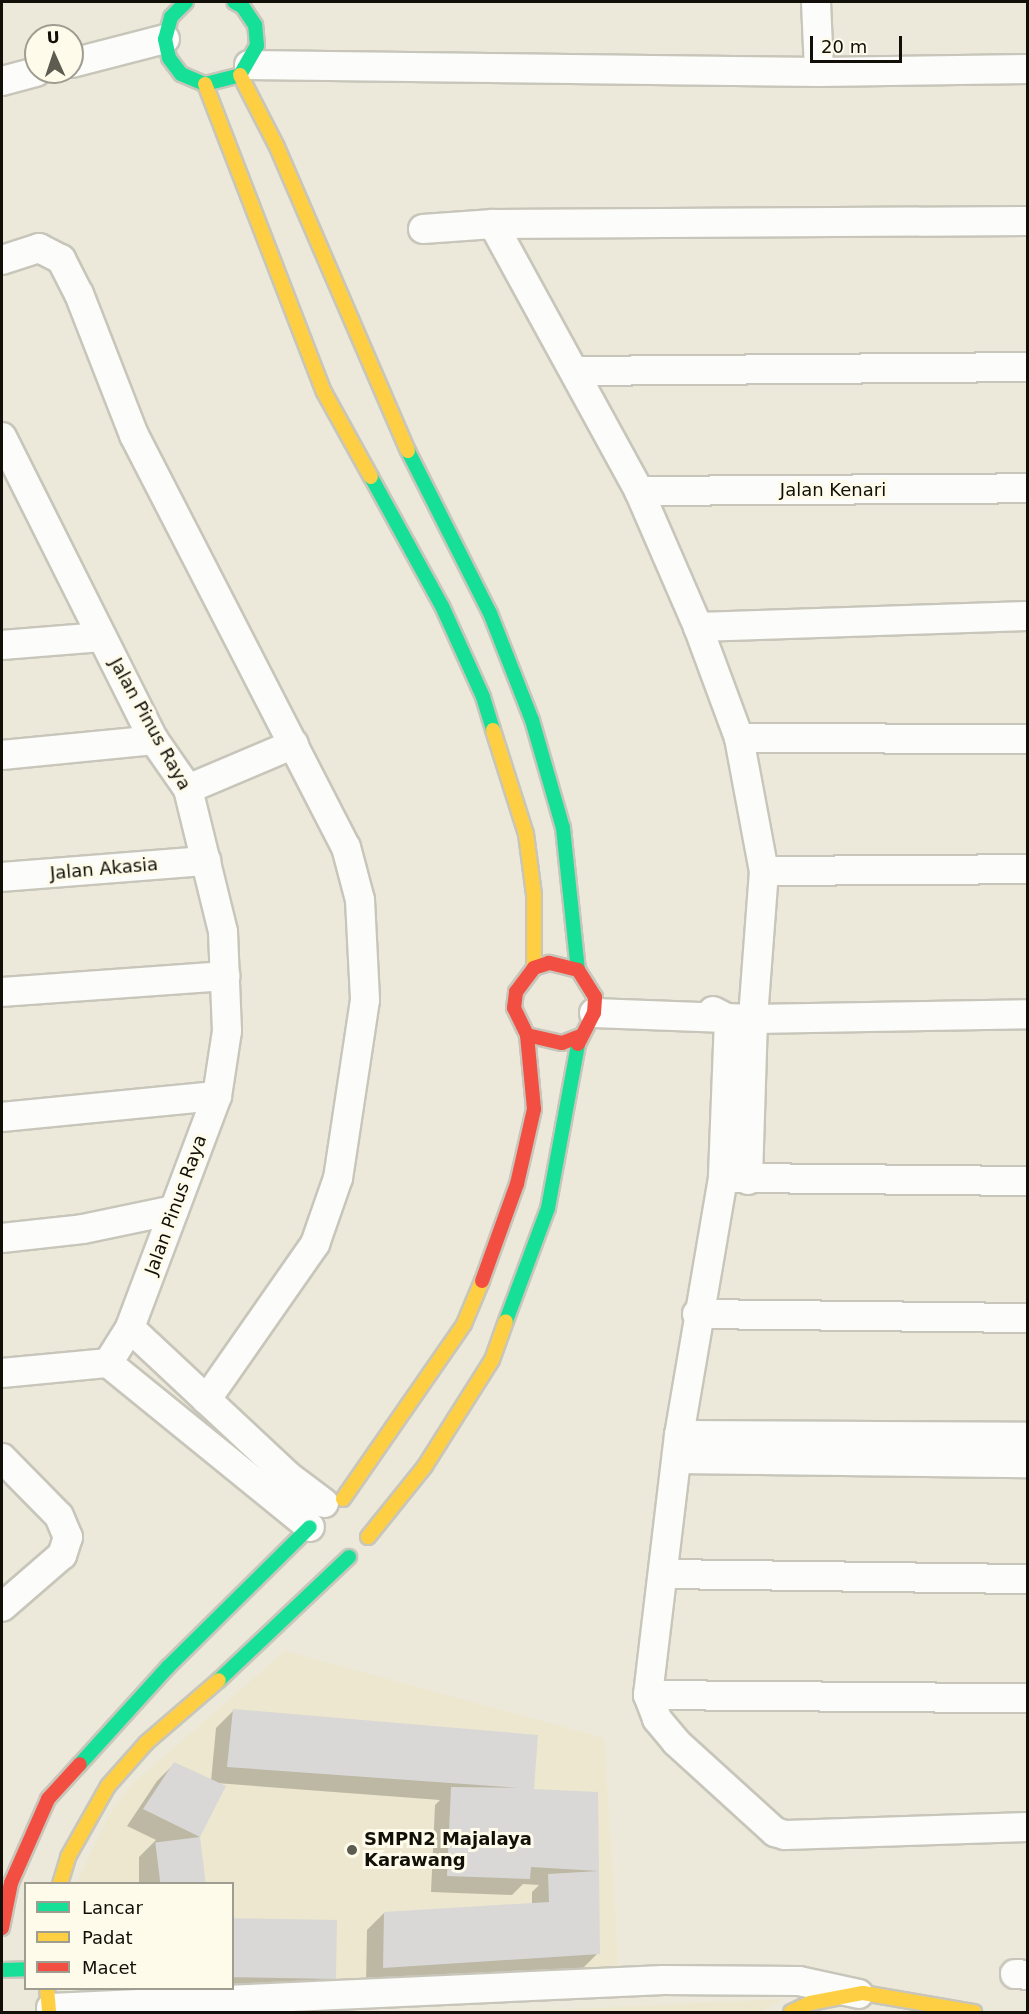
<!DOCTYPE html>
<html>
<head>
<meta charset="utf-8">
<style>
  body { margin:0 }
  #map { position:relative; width:1029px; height:2014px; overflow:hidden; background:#ece9db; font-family:"DejaVu Sans",sans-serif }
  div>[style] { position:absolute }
  .built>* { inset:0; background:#ece7ce }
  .shadow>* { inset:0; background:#0003 }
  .building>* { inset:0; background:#d9d8d7; transform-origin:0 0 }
  .roads { filter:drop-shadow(2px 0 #c8c6ba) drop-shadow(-2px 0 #c8c6ba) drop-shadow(0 2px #c8c6ba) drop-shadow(0 -2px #c8c6ba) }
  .street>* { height:28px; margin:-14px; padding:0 14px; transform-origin:14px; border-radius:14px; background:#fcfcfa }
  .fast>* { height:14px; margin:-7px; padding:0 7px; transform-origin:7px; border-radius:7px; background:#16e098 }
  .slow>* { height:14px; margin:-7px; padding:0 7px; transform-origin:7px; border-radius:7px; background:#ffcf43 }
  .jam>* { height:14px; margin:-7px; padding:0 7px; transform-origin:7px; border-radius:7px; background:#f24e42 }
  .dots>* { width:16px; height:16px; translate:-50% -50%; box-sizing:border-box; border:3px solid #fefbeb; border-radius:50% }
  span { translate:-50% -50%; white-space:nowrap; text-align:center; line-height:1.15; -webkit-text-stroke:6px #fefbeb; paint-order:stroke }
  .street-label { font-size:18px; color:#110f07 }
  .poi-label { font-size:18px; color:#110f07; font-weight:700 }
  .left { translate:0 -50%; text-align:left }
  .frame { position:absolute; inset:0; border:3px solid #110f07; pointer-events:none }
  .legend { position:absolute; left:24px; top:1882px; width:210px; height:108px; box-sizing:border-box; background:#fefbeb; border:2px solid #9f9d90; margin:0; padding:8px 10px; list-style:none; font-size:18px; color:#110f07 }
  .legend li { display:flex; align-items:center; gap:12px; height:30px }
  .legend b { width:30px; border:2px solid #9f9d90 }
  .north { position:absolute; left:24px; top:24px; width:60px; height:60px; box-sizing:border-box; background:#fefbeb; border:2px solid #9f9d90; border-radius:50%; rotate:357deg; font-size:16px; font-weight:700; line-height:24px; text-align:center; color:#110f07 }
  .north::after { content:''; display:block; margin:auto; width:21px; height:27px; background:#5e5b51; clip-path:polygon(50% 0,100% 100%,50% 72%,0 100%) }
  .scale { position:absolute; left:810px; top:36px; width:92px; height:27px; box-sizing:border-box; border:3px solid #110f07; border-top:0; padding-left:8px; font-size:18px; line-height:21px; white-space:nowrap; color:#110f07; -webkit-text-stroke:4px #fefbeb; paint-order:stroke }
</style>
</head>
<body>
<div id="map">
  <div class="built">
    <div style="clip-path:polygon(285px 1651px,604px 1738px,619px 1970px,233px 1988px,232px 1884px,76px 1884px,108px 1817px,130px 1786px)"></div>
    <div style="clip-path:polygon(784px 1999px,760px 2012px,506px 2012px)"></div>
  </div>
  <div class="shadow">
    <div style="clip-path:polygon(233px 1711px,532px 1791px,596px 1793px,598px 1953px,581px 1970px,366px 1985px,367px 1930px,384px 1913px,532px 1905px,532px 1892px,539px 1885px,523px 1884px,512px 1895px,431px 1892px,435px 1805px,440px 1800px,216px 1783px,199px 1835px,205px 1884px,139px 1884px,139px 1857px,156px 1840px,127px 1826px,157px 1781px,174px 1764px,211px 1781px,216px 1728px)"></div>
    <div style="clip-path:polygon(232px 1924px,334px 1978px,318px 1995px,101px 2000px,102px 1988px,232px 1988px)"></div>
  </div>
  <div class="building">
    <div style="clip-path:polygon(233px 1709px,538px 1735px,534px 1789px,598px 1792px,599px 1871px,531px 1867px,530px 1879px,447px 1876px,451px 1787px,519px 1788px,227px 1767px)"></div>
    <div style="clip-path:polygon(174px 1762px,226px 1786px,200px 1837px,143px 1809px)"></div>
    <div style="left:200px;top:1837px;width:47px;height:45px;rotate:83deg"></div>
    <div style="clip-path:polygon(599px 1871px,600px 1954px,383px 1968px,384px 1912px,549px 1902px,548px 1874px)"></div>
    <div style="left:337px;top:1920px;width:59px;height:105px;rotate:91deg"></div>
  </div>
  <div class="roads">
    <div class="street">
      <div style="left:816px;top:2px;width:70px;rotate:87.5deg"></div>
      <div style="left:72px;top:63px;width:96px;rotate:-14.5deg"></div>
      <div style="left:249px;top:65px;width:570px;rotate:0.7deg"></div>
      <div style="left:819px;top:72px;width:209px;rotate:-0.8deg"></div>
      <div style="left:2px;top:81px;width:35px;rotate:-15deg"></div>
      <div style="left:493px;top:224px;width:304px;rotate:61.3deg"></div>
      <div style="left:639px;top:491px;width:148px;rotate:66.5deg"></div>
      <div style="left:698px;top:627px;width:118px;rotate:69.7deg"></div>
      <div style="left:739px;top:738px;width:135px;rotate:79.4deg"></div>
      <div style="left:764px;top:871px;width:148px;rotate:94.3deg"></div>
      <div style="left:753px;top:1019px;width:161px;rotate:91.8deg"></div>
      <div style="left:423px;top:229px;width:70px;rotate:-4.1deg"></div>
      <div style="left:493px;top:224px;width:535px;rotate:-0.32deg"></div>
      <div style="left:2px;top:260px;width:39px;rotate:-18deg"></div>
      <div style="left:39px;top:248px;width:25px;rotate:27deg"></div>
      <div style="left:61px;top:259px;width:39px;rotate:63deg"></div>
      <div style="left:79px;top:294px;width:151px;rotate:68.7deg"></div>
      <div style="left:134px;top:435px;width:463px;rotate:62.8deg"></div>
      <div style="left:346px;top:847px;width:55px;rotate:75.2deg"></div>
      <div style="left:360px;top:900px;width:100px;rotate:87.1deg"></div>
      <div style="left:365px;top:1000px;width:180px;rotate:98.6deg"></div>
      <div style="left:338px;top:1178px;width:70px;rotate:109.2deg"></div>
      <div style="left:315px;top:1244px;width:190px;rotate:124.9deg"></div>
      <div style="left:575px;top:371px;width:453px;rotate:-0.5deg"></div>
      <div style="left:2px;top:437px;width:339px;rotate:63.4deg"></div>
      <div style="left:154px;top:740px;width:60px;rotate:55.2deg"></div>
      <div style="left:188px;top:789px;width:147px;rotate:76.2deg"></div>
      <div style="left:223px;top:932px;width:99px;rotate:87.7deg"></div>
      <div style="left:227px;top:1031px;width:66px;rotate:98.7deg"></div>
      <div style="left:217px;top:1096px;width:248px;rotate:110.6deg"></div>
      <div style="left:130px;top:1328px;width:41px;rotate:122.2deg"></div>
      <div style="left:108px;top:1363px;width:106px;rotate:174.6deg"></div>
      <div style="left:639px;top:491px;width:389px;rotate:-0.4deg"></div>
      <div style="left:698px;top:627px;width:330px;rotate:-1.9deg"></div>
      <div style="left:2px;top:645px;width:100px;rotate:-4.6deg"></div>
      <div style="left:739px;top:738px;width:289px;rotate:0.2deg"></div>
      <div style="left:2px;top:755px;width:153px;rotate:-5.6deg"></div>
      <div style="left:188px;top:789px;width:115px;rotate:-23deg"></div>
      <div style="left:764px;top:871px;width:264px;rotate:-0.4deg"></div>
      <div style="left:2px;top:877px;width:205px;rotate:-4.5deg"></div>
      <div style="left:2px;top:992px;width:224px;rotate:-4.1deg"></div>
      <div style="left:713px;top:1011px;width:18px;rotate:27deg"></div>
      <div style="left:729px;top:1019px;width:159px;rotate:92.2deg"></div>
      <div style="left:594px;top:1013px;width:159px;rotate:2.2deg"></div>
      <div style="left:753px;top:1019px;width:275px;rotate:-1deg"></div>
      <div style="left:2px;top:1117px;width:216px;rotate:-5.6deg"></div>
      <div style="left:1028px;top:1181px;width:305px;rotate:-179.4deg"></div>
      <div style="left:723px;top:1178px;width:261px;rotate:99.7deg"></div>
      <div style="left:679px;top:1435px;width:262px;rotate:96.8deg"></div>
      <div style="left:648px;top:1695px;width:26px;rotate:69deg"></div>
      <div style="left:657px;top:1719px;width:30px;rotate:50deg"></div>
      <div style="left:676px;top:1742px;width:134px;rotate:42.3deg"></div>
      <div style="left:775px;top:1832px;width:10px;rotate:17deg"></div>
      <div style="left:785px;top:1835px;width:243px;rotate:-1.9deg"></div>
      <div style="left:2px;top:1238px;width:81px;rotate:-6.3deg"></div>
      <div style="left:83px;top:1229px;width:93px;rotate:-11.8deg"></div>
      <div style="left:697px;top:1314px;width:331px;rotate:0.7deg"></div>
      <div style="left:130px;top:1328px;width:216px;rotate:43.1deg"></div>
      <div style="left:288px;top:1476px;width:45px;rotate:36.9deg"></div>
      <div style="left:108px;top:1363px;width:260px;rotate:39.1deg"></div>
      <div style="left:679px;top:1435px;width:349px;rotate:0.3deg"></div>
      <div style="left:2px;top:1458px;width:81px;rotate:45.5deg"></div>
      <div style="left:59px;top:1516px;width:23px;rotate:67deg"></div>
      <div style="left:68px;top:1537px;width:19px;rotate:108deg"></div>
      <div style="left:62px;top:1555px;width:79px;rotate:139.1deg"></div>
      <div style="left:677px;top:1459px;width:351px;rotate:0.7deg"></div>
      <div style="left:664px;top:1574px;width:364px;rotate:0.8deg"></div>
      <div style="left:648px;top:1695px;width:380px;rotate:0.5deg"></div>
      <div style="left:1015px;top:1974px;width:13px;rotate:4deg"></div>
      <div style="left:51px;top:2008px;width:613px;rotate:-2.62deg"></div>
      <div style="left:663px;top:1980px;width:136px;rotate:0.4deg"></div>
      <div style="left:799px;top:1981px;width:61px;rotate:12.2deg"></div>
    </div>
    <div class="fast">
      <div style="left:186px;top:2px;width:21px;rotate:135deg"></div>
      <div style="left:171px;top:17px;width:23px;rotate:105deg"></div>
      <div style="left:165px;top:39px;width:19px;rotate:78deg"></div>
      <div style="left:169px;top:58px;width:20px;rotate:53deg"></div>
      <div style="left:181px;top:74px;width:26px;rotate:23deg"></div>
      <div style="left:205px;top:84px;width:36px;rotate:-14deg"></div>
      <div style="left:240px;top:75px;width:34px;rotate:-60deg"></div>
      <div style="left:257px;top:46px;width:21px;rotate:-95deg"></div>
      <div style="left:255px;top:25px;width:22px;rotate:-124deg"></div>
      <div style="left:243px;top:7px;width:10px;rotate:-151deg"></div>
      <div style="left:408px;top:451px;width:182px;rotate:63.2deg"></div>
      <div style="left:490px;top:613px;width:115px;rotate:68.6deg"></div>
      <div style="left:532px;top:720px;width:112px;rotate:74deg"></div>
      <div style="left:563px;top:828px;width:143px;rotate:84deg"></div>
      <div style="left:371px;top:477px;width:147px;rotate:61.2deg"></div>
      <div style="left:442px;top:606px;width:100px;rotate:65.7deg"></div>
      <div style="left:483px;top:697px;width:34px;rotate:73deg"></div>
      <div style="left:506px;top:1321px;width:121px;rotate:-69.6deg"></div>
      <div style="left:548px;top:1208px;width:167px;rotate:-79.6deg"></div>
      <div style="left:219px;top:1680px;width:179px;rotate:-43.4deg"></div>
      <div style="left:80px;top:1764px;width:131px;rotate:-47.8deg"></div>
      <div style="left:168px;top:1667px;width:199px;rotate:-44.6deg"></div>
      <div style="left:2px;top:1970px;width:24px;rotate:-2deg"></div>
    </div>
    <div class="slow">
      <div style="left:240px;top:75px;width:81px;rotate:62.8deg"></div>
      <div style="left:277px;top:147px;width:331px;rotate:66.7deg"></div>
      <div style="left:205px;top:84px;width:330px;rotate:68.9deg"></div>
      <div style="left:324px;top:392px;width:97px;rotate:61.1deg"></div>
      <div style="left:493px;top:730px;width:109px;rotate:72.4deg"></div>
      <div style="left:526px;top:834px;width:62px;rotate:82.5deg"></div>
      <div style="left:534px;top:895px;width:73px;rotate:90deg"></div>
      <div style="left:343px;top:1499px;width:213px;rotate:-55.3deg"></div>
      <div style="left:464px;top:1324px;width:47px;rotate:-67.3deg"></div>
      <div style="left:368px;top:1537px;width:91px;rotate:-51.2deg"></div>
      <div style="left:425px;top:1466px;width:125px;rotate:-57.7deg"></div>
      <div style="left:492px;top:1360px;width:41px;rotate:-70.3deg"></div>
      <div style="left:60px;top:1884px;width:28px;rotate:-73deg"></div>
      <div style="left:68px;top:1857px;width:81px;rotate:-60.6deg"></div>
      <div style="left:108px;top:1786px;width:57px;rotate:-48.5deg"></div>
      <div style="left:146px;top:1743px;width:96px;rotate:-40.8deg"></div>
      <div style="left:47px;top:1988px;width:24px;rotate:85deg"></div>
      <div style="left:791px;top:2012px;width:21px;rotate:-25deg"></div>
      <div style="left:810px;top:2003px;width:54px;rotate:-10.7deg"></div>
      <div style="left:863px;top:1993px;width:113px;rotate:9.7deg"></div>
    </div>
    <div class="jam">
      <div style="left:578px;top:1044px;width:35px;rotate:-63deg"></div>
      <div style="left:594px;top:1013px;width:16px;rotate:-86deg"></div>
      <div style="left:595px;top:997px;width:32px;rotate:-122deg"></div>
      <div style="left:578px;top:970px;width:30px;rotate:-166deg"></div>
      <div style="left:549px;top:963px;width:16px;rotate:162deg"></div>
      <div style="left:534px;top:968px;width:30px;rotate:127deg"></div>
      <div style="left:516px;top:992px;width:16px;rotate:97deg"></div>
      <div style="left:514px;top:1008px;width:30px;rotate:64deg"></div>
      <div style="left:527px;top:1035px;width:36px;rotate:13deg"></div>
      <div style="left:562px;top:1043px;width:19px;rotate:-21deg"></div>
      <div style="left:482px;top:1281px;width:103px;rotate:-70.2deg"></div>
      <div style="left:517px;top:1184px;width:77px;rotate:-77.2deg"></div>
      <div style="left:534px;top:1109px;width:74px;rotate:-95.4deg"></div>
      <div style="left:2px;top:1928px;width:46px;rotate:-78.7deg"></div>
      <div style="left:11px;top:1883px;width:92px;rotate:-66.2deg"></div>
      <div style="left:48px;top:1799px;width:47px;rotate:-47.6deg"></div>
    </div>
  </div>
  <div class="dots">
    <div style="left:352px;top:1850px;background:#5e5b51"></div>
  </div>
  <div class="street-label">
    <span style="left:833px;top:490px">Jalan Kenari</span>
    <span style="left:150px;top:724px;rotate:61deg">Jalan Pinus Raya</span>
    <span style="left:104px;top:869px;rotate:-5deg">Jalan Akasia</span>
    <span style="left:176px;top:1205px;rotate:-70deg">Jalan Pinus Raya</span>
  </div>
  <div class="poi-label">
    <span class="left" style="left:364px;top:1850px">SMPN2 Majalaya<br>Karawang</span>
  </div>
  <div class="frame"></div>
  <ul class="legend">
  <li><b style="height:8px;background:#16e098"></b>Lancar</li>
  <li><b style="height:8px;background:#ffcf43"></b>Padat</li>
  <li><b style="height:8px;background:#f24e42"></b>Macet</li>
  </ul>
  <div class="north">U</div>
  <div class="scale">20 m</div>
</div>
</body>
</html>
